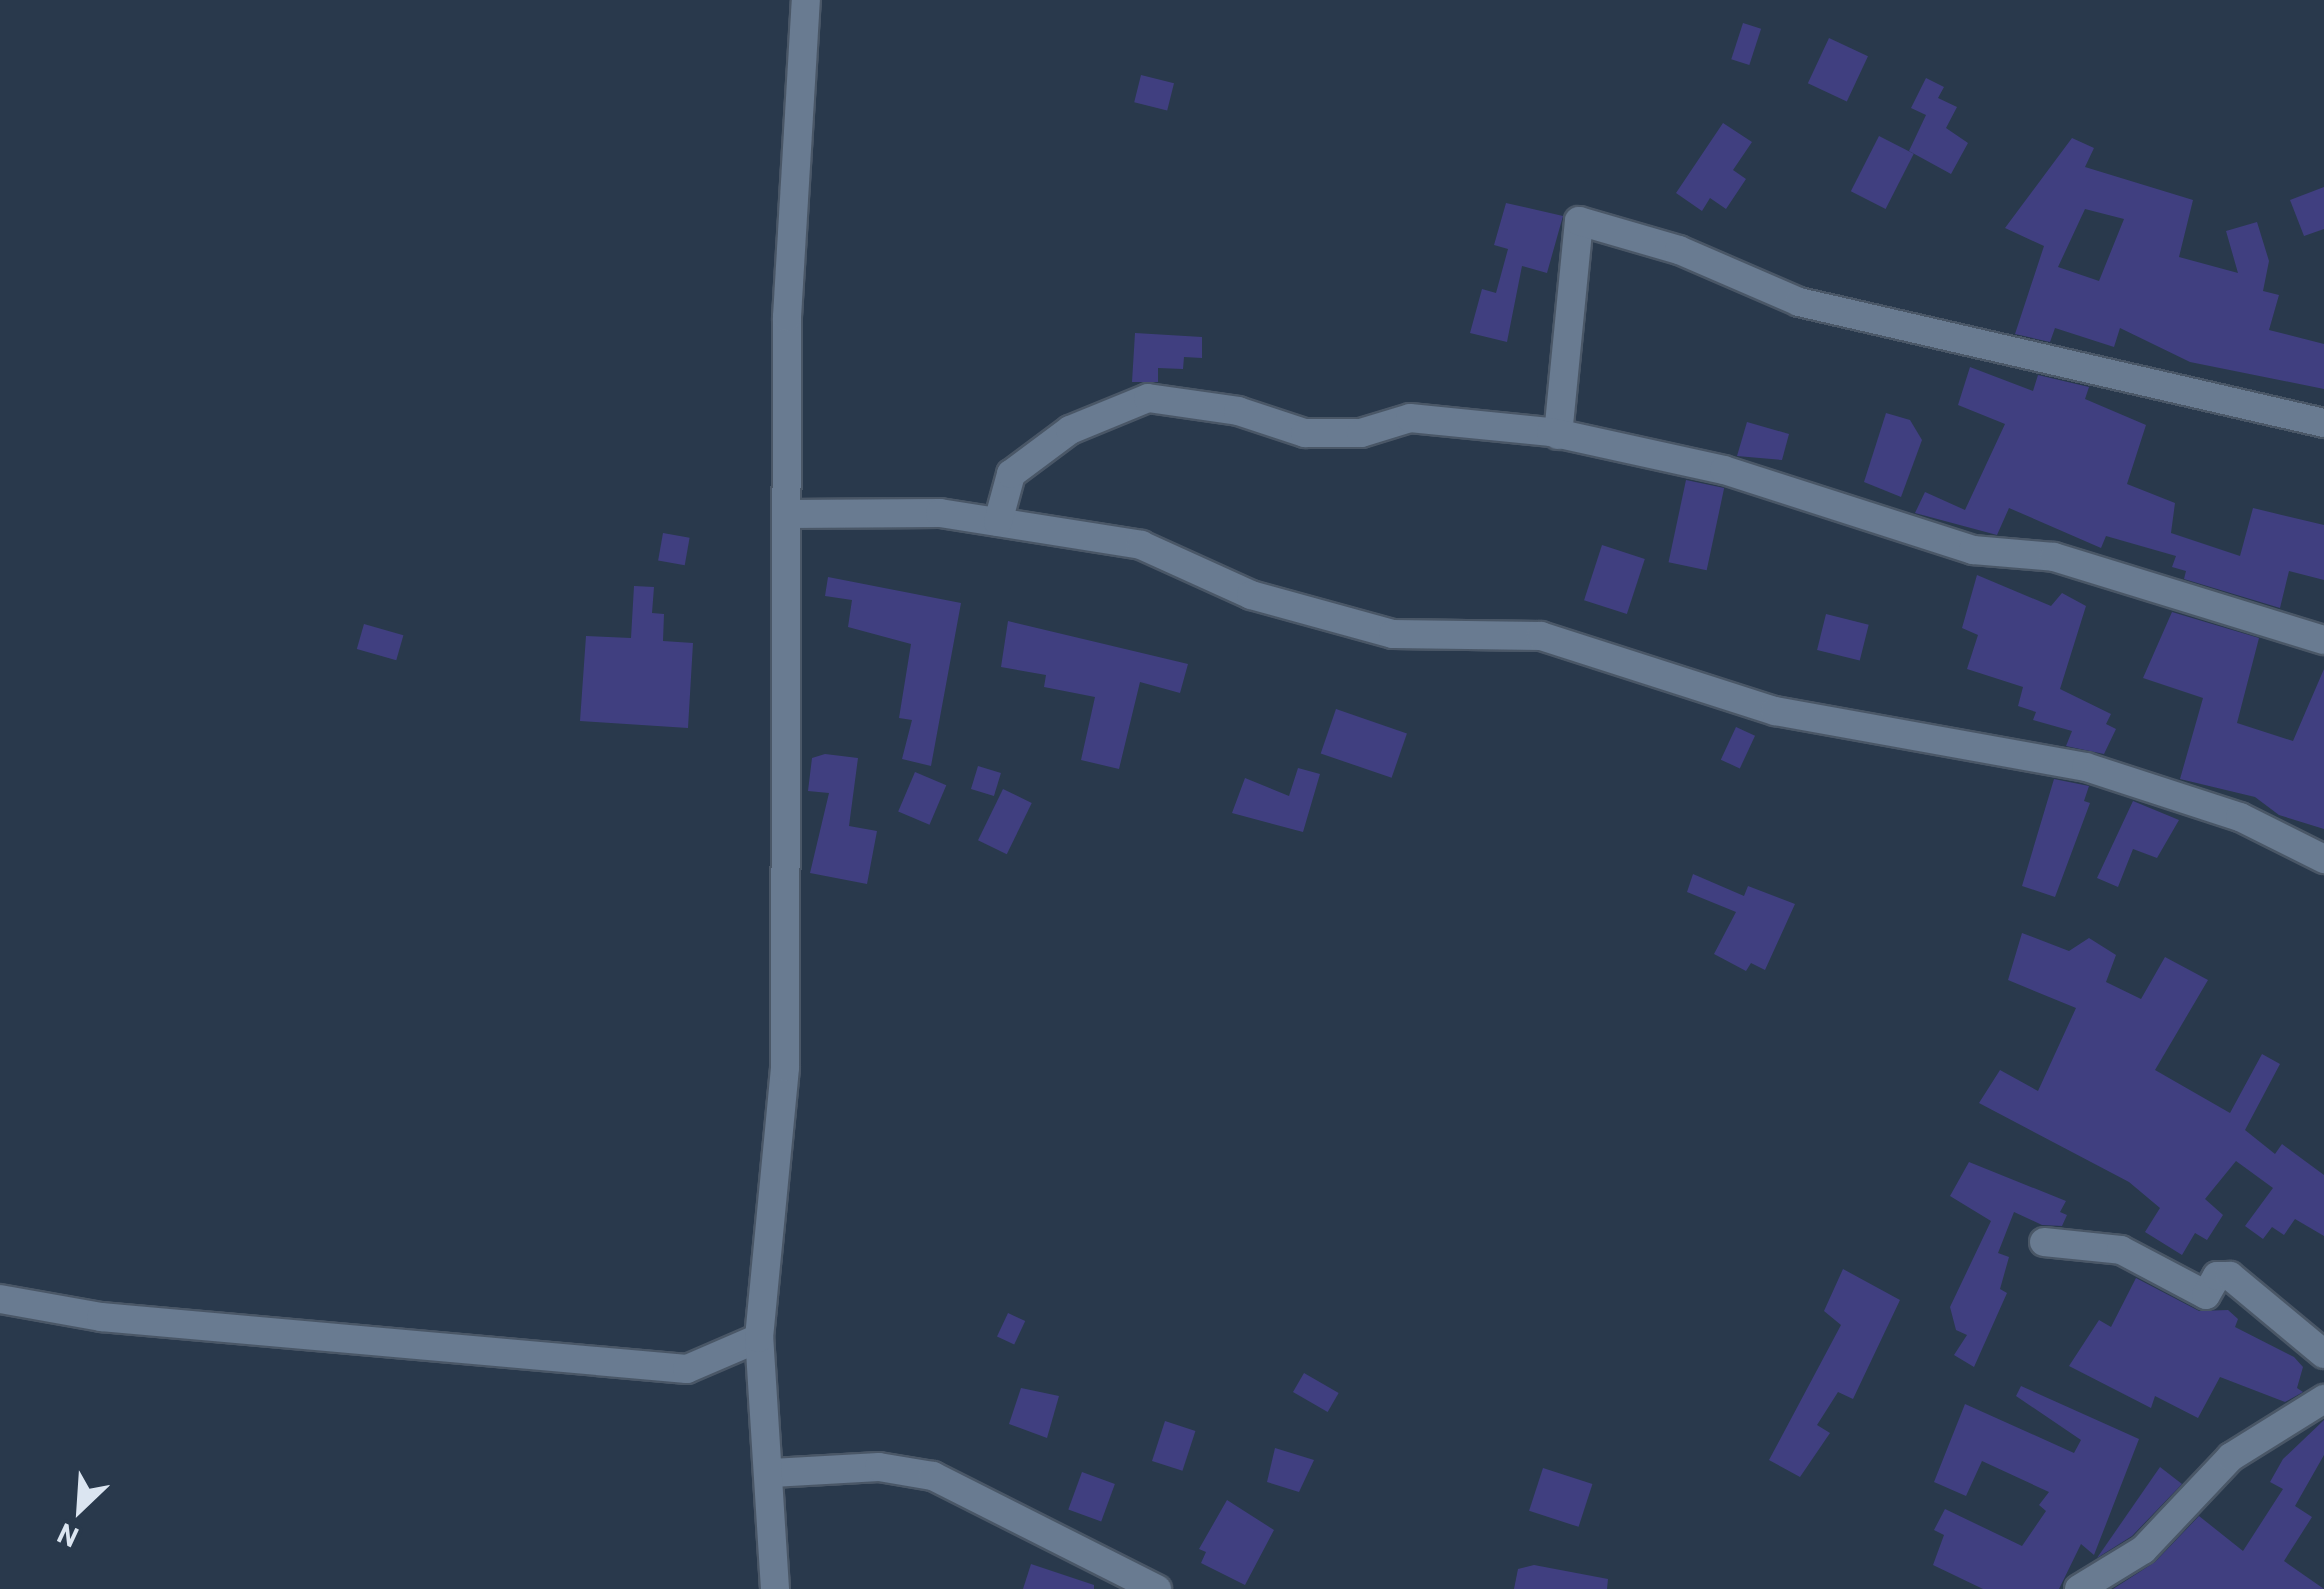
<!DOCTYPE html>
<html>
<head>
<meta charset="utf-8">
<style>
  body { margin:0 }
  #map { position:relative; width:2324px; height:1589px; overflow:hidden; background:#29394c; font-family:Barlow,sans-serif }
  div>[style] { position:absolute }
  .building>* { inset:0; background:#403f80; transform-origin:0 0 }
  .roads { filter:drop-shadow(2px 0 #4a5767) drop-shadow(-2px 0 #4a5767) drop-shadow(0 2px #4a5767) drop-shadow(0 -2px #4a5767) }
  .street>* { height:28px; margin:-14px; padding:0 14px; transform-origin:14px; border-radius:14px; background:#697b91 }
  span { translate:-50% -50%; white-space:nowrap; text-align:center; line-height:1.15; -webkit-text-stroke:10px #29394c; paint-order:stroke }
  .north { position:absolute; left:30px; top:1459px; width:100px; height:100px; -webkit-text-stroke:8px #29394c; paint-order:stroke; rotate:205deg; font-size:28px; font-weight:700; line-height:40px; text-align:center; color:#dbe5f1 }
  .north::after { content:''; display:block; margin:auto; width:35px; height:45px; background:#dbe5f1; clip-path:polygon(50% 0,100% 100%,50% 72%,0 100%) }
</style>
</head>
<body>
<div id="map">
  <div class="building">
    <div style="left:1743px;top:23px;width:19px;height:38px;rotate:18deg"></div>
    <div style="left:1829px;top:38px;width:43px;height:50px;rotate:25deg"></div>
    <div style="left:1141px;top:75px;width:34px;height:28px;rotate:14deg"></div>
    <div style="clip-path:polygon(1926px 78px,1944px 87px,1938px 98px,1957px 107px,1946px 128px,1968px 143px,1951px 174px,1909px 151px,1926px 115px,1911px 108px)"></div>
    <div style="clip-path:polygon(1723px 123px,1752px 142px,1733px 170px,1746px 179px,1726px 209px,1710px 198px,1702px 211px,1676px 193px)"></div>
    <div style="left:1879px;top:136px;width:39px;height:62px;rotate:27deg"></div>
    <div style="clip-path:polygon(evenodd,2072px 138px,2094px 148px,2085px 167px,2193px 200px,2179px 257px,2238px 273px,2226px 231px,2257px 222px,2269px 261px,2263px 291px,2279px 295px,2269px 330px,2324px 344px,2324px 389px,2190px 362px,2120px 328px,2114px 347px,2055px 328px,2050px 342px,2015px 334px,2044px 246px,2005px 228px,2072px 138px,2085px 209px,2124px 219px,2099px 281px,2058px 267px,2085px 209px)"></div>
    <div style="clip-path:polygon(2324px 187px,2324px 229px,2304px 236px,2290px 200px)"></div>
    <div style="clip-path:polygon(1506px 203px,1563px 216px,1547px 273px,1522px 266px,1507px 342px,1470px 333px,1482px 289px,1496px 293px,1508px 249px,1494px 245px)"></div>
    <div style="clip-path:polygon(1135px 333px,1202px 337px,1202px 358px,1184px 357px,1183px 369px,1158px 368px,1158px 382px,1132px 382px)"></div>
    <div style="clip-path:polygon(1970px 367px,2033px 391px,2038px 375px,2089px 387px,2085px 399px,2146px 425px,2127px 484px,2175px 503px,2171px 533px,2240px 556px,2253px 508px,2324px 525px,2324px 580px,2289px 571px,2280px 608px,2184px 579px,2186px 571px,2172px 567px,2176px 556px,2106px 536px,2101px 548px,2009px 508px,1997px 535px,1915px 513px,1925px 492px,1965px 510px,2005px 424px,1958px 405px)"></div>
    <div style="clip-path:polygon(1886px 413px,1910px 420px,1922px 440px,1901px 497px,1864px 482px)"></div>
    <div style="clip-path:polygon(1747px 422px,1789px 434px,1782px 460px,1737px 456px)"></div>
    <div style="left:1686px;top:480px;width:39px;height:84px;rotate:12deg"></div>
    <div style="left:663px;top:533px;width:27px;height:28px;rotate:10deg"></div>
    <div style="left:1602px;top:545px;width:45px;height:58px;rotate:18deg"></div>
    <div style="clip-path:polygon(1977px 575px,2051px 606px,2062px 593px,2086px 606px,2060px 689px,2111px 714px,2106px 724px,2116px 729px,2104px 754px,2066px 746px,2072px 731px,2033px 720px,2036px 712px,2018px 706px,2023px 687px,1967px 669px,1978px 635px,1962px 628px)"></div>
    <div style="clip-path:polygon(828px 577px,961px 603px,931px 766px,902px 759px,912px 720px,899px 718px,911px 644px,848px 627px,852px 600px,825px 596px)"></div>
    <div style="clip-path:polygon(634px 586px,654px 587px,652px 613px,664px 614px,663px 641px,693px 643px,688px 728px,580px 721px,586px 636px,631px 638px)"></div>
    <div style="clip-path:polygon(2172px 612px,2259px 638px,2237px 723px,2293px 741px,2324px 669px,2324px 829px,2279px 815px,2255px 797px,2180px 779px,2203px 698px,2143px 678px)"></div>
    <div style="left:1826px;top:614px;width:44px;height:37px;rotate:14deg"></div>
    <div style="clip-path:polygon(1008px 621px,1188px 664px,1180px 693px,1140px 682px,1119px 769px,1081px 760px,1095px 697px,1044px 687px,1046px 675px,1001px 667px)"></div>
    <div style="left:364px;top:624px;width:41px;height:26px;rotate:16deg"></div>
    <div style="left:1336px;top:709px;width:75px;height:47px;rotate:19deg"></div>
    <div style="left:1736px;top:727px;width:21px;height:36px;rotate:25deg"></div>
    <div style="clip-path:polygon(825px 754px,858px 758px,849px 826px,877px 831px,867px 884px,810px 873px,829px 793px,808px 791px,812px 758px)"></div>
    <div style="left:978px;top:766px;width:24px;height:24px;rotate:17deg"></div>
    <div style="clip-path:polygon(1298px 768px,1320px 774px,1303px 832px,1232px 813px,1245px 778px,1289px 796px)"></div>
    <div style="left:915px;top:772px;width:34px;height:43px;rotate:23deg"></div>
    <div style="clip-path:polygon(2054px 779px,2089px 786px,2084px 801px,2090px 803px,2055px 897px,2022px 886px)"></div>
    <div style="left:1003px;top:789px;width:32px;height:57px;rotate:26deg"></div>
    <div style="clip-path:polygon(2133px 801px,2179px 820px,2157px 858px,2133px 849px,2118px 887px,2097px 878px)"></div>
    <div style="clip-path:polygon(1693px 874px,1744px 896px,1748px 886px,1795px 904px,1765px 970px,1751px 963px,1746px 971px,1714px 954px,1736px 912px,1687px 892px)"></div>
    <div style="clip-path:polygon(2022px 933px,2069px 951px,2089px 938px,2116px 955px,2106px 982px,2141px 999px,2165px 957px,2208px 980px,2155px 1070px,2230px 1113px,2262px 1054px,2280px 1064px,2245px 1130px,2275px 1154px,2282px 1144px,2324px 1175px,2324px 1236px,2295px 1219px,2284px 1235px,2272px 1227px,2263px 1239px,2245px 1226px,2273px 1188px,2236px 1161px,2205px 1199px,2223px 1215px,2207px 1240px,2195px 1233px,2182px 1255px,2145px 1232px,2160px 1208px,2129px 1182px,1979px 1103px,2000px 1070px,2038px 1091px,2076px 1008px,2008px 980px)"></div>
    <div style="clip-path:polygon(1969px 1162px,2066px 1201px,2060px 1212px,2067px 1215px,2062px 1226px,2042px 1225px,2014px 1212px,1998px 1253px,2009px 1257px,2000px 1289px,2007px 1293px,1974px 1367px,1954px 1355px,1967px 1335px,1956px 1330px,1950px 1307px,1991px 1221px,1950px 1196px)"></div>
    <div style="clip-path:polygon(1843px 1269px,1900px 1300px,1853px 1399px,1838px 1392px,1817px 1425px,1830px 1433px,1800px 1477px,1769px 1460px,1841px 1325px,1824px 1311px)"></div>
    <div style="clip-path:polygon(2136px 1278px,2199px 1311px,2228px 1310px,2238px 1319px,2235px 1327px,2294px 1357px,2303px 1367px,2297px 1388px,2303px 1392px,2285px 1402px,2220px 1377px,2198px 1418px,2155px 1396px,2151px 1408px,2069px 1366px,2099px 1320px,2111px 1327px)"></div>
    <div style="left:1008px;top:1313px;width:19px;height:26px;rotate:25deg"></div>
    <div style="left:1304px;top:1373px;width:40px;height:22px;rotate:30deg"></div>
    <div style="clip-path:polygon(2021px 1386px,2139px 1439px,2094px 1555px,2081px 1544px,2059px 1589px,1983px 1589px,1933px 1565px,1944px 1535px,1934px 1530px,1945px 1509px,2022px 1546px,2046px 1511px,2039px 1505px,2049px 1492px,1982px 1461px,1966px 1496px,1934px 1482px,1965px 1404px,2074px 1453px,2081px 1440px,2016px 1396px)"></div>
    <div style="clip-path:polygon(1021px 1388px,1059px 1396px,1047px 1438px,1009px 1424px)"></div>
    <div style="clip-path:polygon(2324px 1420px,2324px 1455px,2295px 1506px,2312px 1517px,2284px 1561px,2324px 1589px,2113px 1589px,2155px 1562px,2199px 1516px,2243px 1551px,2283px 1489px,2270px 1482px,2283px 1459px)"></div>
    <div style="left:1165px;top:1421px;width:32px;height:42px;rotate:18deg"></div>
    <div style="clip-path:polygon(1275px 1448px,1314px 1460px,1299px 1492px,1267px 1482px)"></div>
    <div style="clip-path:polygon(2160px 1467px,2182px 1484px,2132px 1536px,2097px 1558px)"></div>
    <div style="left:1543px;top:1468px;width:52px;height:45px;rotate:18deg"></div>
    <div style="left:1082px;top:1472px;width:35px;height:40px;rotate:20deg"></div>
    <div style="clip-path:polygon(1227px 1500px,1274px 1530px,1245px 1585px,1201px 1563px,1206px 1552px,1199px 1549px)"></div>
    <div style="clip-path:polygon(1031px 1564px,1094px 1585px,1094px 1589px,1023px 1589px)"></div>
    <div style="clip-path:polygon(1534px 1565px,1608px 1579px,1607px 1589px,1514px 1589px,1518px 1569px)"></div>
  </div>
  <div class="roads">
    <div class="street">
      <div style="left:1558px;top:435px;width:215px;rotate:-84.4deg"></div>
      <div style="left:1579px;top:221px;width:104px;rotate:16.2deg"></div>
      <div style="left:1679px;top:250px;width:131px;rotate:23.4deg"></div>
      <div style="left:1799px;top:302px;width:539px;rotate:12.98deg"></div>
      <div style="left:787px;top:514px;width:153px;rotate:-0.4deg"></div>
      <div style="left:940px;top:513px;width:204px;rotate:9deg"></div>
      <div style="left:1141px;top:545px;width:121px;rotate:24.4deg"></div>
      <div style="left:1251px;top:595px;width:147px;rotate:15.4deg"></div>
      <div style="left:1393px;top:634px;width:148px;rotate:0.8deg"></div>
      <div style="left:1541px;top:636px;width:246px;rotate:17.8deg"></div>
      <div style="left:1775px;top:711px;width:316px;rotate:10.2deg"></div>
      <div style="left:2086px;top:767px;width:162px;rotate:18deg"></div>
      <div style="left:2240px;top:817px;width:94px;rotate:26.6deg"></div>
      <div style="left:998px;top:522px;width:50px;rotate:-74.8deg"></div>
      <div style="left:1011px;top:474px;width:74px;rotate:-36.7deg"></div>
      <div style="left:1070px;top:430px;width:84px;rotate:-22.3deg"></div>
      <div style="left:1148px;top:398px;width:91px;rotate:8.2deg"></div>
      <div style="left:1238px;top:411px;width:71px;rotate:18.2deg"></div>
      <div style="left:1305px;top:433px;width:56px"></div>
      <div style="left:1361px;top:433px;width:51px;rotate:-17deg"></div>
      <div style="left:1410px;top:418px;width:142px;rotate:5.7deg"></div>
      <div style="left:1551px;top:432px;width:177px;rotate:12.4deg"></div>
      <div style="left:1724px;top:470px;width:262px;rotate:17.8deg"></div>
      <div style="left:1973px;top:550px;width:81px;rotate:4.9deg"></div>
      <div style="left:2054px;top:557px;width:282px;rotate:17.1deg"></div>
      <div style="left:2044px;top:1242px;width:77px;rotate:5.9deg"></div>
      <div style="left:2121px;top:1250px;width:96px;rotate:27.9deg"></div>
      <div style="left:2206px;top:1295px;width:22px;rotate:-60deg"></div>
      <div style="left:2217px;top:1276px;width:13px"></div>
      <div style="left:2230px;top:1276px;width:122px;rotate:39.7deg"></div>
      <div style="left:0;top:1299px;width:103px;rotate:10.1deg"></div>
      <div style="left:101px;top:1317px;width:588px;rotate:5.07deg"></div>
      <div style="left:687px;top:1369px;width:78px;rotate:-23.3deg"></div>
      <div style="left:772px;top:1473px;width:107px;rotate:-3.2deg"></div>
      <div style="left:879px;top:1467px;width:55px;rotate:9.5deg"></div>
      <div style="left:933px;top:1476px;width:251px;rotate:26.8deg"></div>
      <div style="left:775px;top:1589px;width:252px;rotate:-93.6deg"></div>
      <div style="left:759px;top:1338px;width:272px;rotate:-84.5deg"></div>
      <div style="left:785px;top:1067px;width:750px;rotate:-89.85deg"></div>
      <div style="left:787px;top:317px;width:318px;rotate:-86.6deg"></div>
      <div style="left:2079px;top:1589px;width:75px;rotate:-31.4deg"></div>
      <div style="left:2143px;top:1550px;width:128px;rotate:-46.6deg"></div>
      <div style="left:2231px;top:1457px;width:110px;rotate:-31.9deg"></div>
    </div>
  </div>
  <div class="north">N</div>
</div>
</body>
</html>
